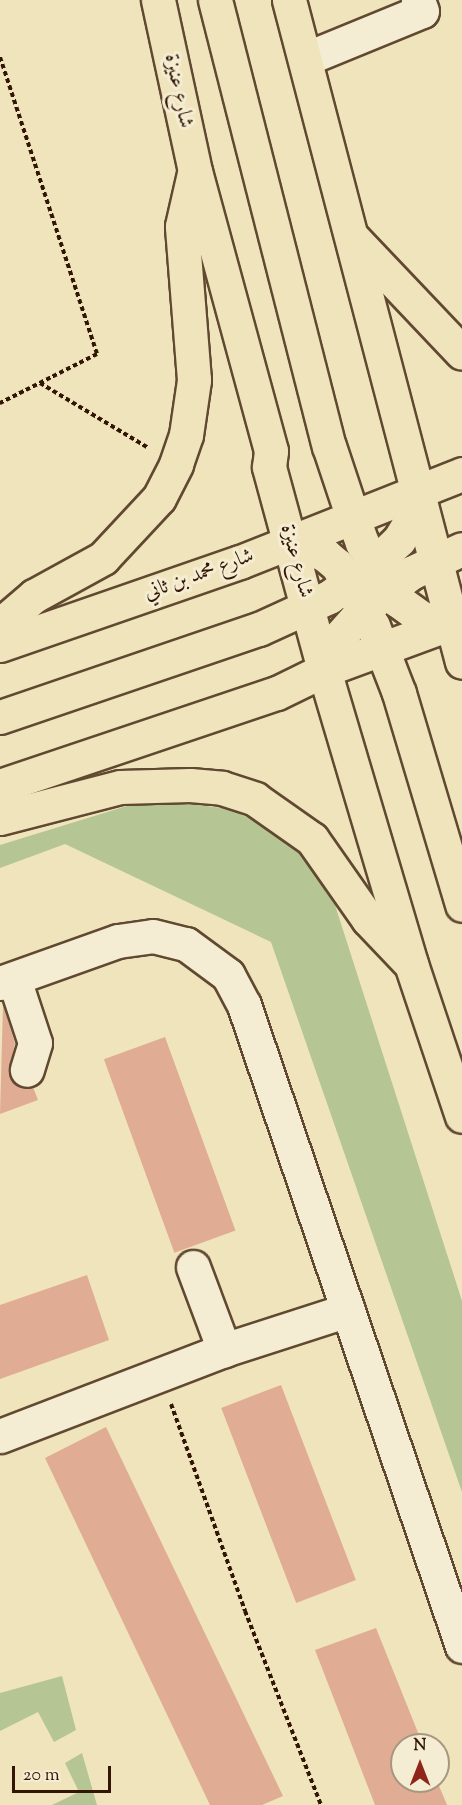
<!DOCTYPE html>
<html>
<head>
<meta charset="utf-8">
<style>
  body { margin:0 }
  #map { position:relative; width:462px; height:1805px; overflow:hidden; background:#efe4bc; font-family:"Sorts Mill Goudy",Amiri,serif }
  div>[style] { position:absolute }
  .green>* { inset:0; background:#b5c593 }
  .building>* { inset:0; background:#e1ac94; transform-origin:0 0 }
  .path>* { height:4px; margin-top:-2px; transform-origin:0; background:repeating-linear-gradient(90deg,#321503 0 4.5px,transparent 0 7.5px) }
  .roads { filter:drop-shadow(2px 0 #614931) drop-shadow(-2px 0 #614931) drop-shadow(0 2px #614931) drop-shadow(0 -2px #614931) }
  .minor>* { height:33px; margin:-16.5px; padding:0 16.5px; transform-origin:16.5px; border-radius:16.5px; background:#f5edd3 }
  .major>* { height:33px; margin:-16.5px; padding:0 16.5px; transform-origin:16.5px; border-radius:16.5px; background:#efe4bc }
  span { translate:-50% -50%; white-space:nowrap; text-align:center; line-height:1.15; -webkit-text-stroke:6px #f5edd3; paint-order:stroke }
  .street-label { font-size:21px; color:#321503 }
  .north { position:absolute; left:390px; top:1733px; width:60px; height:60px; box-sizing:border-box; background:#f5edd3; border:2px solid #a79780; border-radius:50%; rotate:0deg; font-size:16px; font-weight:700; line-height:24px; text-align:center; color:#321503 }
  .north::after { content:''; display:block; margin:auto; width:21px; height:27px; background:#8f2418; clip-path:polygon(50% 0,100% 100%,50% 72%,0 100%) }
  .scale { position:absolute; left:12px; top:1766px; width:99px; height:27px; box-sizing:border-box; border:3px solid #321503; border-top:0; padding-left:8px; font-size:18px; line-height:21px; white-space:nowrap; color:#321503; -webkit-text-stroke:4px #f5edd3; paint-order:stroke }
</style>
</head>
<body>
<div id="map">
  <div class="green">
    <div style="clip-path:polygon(183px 803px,229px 809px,272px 829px,298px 850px,335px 905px,462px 1301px,462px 1492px,271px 942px,65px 844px,0 868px,0 845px,130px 805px)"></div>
    <div style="clip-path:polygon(62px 1676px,76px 1730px,54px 1742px,38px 1712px,0 1731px,0 1693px)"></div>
    <div style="clip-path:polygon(82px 1753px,97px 1805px,52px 1805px,79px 1792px,65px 1763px)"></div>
  </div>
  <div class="building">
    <div style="clip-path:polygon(3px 1004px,15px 1043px,9px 1075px,21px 1088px,33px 1087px,38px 1100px,0 1114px)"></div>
    <div style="left:165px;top:1037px;width:206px;height:65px;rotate:70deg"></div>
    <div style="clip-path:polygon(87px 1275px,109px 1340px,0 1379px,0 1305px)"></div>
    <div style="left:281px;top:1385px;width:209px;height:64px;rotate:69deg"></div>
    <div style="clip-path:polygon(106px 1427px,283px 1796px,262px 1805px,210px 1805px,45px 1458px)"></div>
    <div style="clip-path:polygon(376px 1628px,423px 1745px,402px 1745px,402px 1781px,437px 1781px,447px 1805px,375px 1805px,315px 1650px)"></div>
  </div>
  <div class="path">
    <div style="left:0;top:57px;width:312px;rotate:71.9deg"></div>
    <div style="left:97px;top:354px;width:109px;rotate:153.2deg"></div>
    <div style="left:40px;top:383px;width:125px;rotate:30.9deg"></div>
    <div style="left:171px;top:1404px;width:220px;rotate:70.3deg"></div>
    <div style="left:245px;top:1611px;width:208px;rotate:68.6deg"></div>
  </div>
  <div class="roads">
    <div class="minor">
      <div style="left:305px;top:59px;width:126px;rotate:-22.3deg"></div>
      <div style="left:422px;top:11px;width:12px;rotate:-110deg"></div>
      <div style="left:14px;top:979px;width:67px;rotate:71.8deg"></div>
      <div style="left:35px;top:1043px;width:28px;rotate:107deg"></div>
      <div style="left:0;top:983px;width:125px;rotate:-19.6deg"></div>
      <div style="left:118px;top:941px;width:35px;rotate:-8deg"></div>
      <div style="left:153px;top:936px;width:34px;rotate:14deg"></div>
      <div style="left:186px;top:944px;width:52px;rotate:36.4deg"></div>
      <div style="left:228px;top:975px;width:34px;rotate:62deg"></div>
      <div style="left:244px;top:1005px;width:677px;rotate:71.22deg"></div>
      <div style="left:193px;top:1267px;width:89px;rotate:69.5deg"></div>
      <div style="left:0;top:1436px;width:240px;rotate:-21deg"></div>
      <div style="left:224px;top:1350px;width:130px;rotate:-17.9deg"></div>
    </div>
    <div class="major">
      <div style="left:158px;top:0;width:175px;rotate:77.8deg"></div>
      <div style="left:195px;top:171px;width:290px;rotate:74.8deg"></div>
      <div style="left:271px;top:451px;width:16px;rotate:97deg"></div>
      <div style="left:269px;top:467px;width:210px;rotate:74.8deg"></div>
      <div style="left:324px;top:670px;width:307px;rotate:73.5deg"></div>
      <div style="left:411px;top:964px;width:160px;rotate:71.5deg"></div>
      <div style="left:215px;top:0;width:460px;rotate:75.7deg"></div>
      <div style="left:329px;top:446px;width:76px;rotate:71.6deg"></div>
      <div style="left:353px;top:518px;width:27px;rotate:70deg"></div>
      <div style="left:362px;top:543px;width:67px;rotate:58.4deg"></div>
      <div style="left:397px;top:600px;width:31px;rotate:36deg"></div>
      <div style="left:422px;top:618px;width:28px;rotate:13deg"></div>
      <div style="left:289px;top:0;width:684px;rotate:75.35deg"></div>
      <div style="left:353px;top:238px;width:158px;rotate:46.5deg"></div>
      <div style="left:290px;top:540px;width:38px;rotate:23deg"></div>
      <div style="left:325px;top:555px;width:16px;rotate:40deg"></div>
      <div style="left:337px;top:565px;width:71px;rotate:59.5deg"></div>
      <div style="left:373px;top:626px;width:72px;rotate:68.8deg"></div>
      <div style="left:399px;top:693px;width:221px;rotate:73.4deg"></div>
      <div style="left:0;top:625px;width:45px;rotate:-40.5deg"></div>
      <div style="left:34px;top:596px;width:79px;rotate:-28.8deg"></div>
      <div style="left:103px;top:558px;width:82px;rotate:-47deg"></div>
      <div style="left:159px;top:498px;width:38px;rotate:-63deg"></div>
      <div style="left:176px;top:464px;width:31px;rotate:-71deg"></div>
      <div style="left:186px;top:435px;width:56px;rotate:-81.7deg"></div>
      <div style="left:194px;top:380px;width:154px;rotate:-94.5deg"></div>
      <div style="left:182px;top:226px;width:54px;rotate:-77.2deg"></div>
      <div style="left:0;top:645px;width:254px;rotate:-19.1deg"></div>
      <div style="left:240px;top:562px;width:239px;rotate:-21.6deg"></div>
      <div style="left:324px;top:670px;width:28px;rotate:-71deg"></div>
      <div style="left:333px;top:644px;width:48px;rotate:-48.4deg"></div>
      <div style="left:365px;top:608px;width:58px;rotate:-37.3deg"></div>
      <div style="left:411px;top:573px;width:56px;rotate:-25.2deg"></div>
      <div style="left:0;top:717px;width:274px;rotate:-18.8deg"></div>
      <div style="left:259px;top:629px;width:77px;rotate:-24.6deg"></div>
      <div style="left:329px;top:597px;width:56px;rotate:-36.3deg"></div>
      <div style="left:374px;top:564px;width:35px;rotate:-44deg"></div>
      <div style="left:399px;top:540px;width:17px;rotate:-59deg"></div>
      <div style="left:408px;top:525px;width:31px;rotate:-75deg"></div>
      <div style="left:0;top:786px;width:292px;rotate:-18.6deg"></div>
      <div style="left:277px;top:693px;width:52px;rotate:-26.1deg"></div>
      <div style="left:324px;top:670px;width:136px;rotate:-20.2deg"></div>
      <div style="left:0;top:818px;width:124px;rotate:-14.5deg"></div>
      <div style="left:120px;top:787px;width:70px;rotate:-1.6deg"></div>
      <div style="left:190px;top:785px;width:32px;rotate:5deg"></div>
      <div style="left:222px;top:788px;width:35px;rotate:18deg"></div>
      <div style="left:255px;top:799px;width:70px;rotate:35.1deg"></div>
      <div style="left:312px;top:839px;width:98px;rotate:55deg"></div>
      <div style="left:368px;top:919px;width:58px;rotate:46.4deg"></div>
    </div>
  </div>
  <div class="street-label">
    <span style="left:178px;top:91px;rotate:78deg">شارع عنيزة</span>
    <span style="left:296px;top:561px;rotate:75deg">شارع عنيزة</span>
    <span style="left:199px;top:575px;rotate:-20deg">شارع محمد بن ثاني</span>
  </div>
  <div class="north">N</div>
  <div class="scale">20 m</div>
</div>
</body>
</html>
